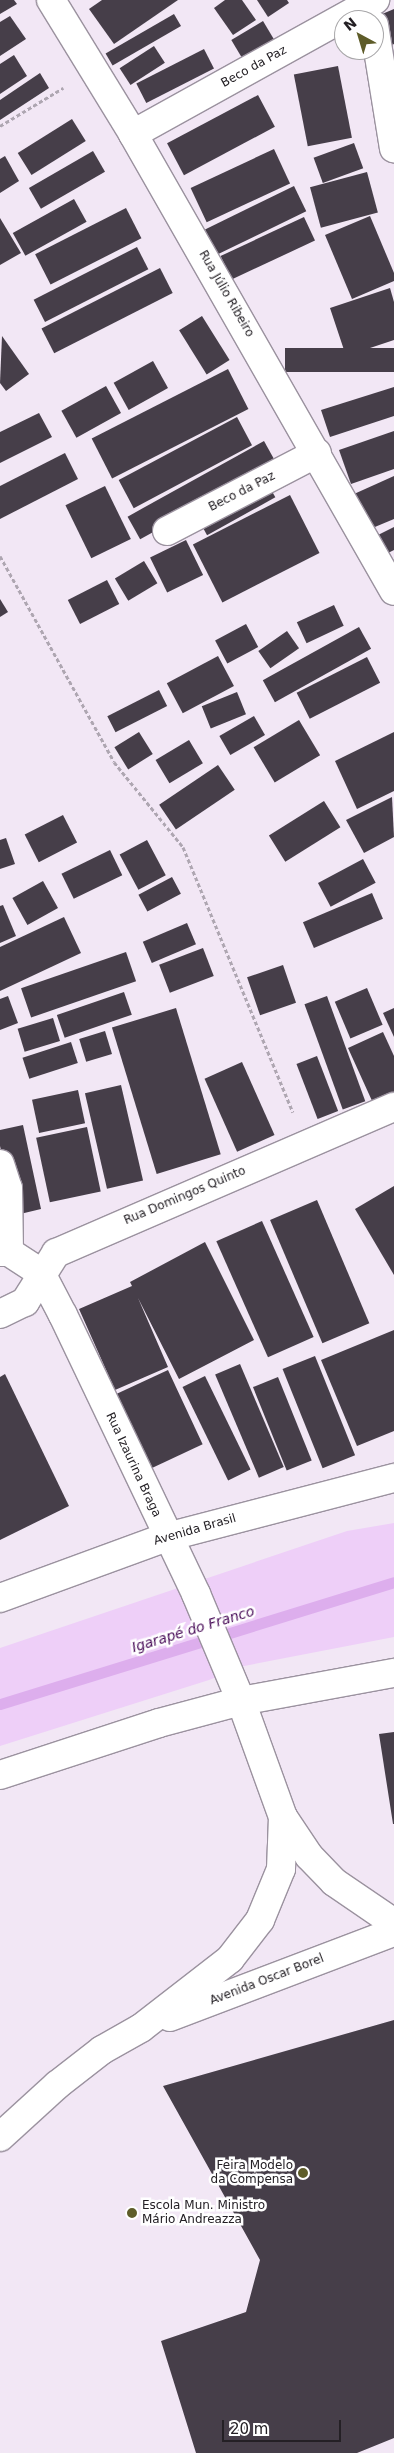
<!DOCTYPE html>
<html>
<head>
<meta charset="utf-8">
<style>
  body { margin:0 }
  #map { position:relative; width:394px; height:2453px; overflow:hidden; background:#f2e7f5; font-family:"DejaVu Sans",sans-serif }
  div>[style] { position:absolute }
  .green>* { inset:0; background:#eecff8 }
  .stream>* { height:11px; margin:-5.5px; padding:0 5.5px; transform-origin:5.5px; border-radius:5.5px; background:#ddaeed }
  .building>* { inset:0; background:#463e49; transform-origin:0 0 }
  .path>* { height:3px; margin-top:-1.5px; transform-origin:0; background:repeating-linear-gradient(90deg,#aea6b1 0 4px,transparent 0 6.5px) }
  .roads { filter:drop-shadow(1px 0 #9b929f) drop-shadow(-1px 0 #9b929f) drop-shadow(0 1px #9b929f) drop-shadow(0 -1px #9b929f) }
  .minor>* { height:28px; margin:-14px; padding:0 14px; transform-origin:14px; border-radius:14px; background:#fff }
  .highway>* { height:28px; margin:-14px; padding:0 14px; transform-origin:14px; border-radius:14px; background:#fff }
  .dots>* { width:14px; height:14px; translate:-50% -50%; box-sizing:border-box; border:2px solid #fff; border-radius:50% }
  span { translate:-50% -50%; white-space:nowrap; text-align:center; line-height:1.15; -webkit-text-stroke:5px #fff; paint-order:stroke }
  .street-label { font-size:12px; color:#242025 }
  .poi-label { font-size:12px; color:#242025 }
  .right { translate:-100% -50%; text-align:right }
  .left { translate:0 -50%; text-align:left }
  .water-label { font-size:14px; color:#460956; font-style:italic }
  .north { position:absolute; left:334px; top:10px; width:50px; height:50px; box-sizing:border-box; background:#fff; border:1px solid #a7a6a8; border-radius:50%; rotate:321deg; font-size:14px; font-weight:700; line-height:20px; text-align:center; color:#242025 }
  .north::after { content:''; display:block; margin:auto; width:18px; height:22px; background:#5e5c29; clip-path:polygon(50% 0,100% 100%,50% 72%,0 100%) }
  .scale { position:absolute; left:222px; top:2420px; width:119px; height:22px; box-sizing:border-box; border:2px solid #242025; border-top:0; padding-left:6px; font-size:15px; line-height:18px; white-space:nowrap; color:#242025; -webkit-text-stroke:4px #fff; paint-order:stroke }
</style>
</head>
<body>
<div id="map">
  <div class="green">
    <div style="clip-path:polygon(394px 1523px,394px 1637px,244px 1666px,209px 1680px,0 1746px,0 1648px,347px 1531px)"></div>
  </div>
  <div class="stream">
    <div style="left:0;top:1704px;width:412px;rotate:-17.2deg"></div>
  </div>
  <div class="building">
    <div style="clip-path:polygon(0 0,14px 0,17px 4px,0 14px)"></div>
    <div style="clip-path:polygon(102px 0,178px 0,114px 44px,89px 9px)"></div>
    <div style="clip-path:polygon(225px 0,242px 0,256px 20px,233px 35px,214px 8px)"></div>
    <div style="clip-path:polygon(257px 0,287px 0,289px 3px,268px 17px)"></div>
    <div style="clip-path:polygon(394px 9px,394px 44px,388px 47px,375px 17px)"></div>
    <div style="left:174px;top:14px;width:14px;height:79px;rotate:60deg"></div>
    <div style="clip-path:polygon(10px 16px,26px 39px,0 56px,0 22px)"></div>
    <div style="left:263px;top:21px;width:27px;height:37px;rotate:59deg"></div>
    <div style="left:154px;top:46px;width:20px;height:41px;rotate:57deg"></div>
    <div style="left:204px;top:49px;width:22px;height:76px;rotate:63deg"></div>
    <div style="clip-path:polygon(14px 55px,27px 76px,0 94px,0 64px)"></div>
    <div style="left:338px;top:66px;width:73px;height:45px;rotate:79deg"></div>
    <div style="clip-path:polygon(40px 73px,49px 88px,0 120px,0 100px)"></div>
    <div style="left:258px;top:95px;width:36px;height:103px;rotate:62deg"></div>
    <div style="left:72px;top:119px;width:26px;height:64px;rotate:58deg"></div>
    <div style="left:354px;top:143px;width:27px;height:43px;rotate:70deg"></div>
    <div style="left:274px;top:149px;width:38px;height:92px;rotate:65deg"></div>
    <div style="left:93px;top:151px;width:24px;height:74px;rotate:60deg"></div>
    <div style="clip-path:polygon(5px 156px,19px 181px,0 193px,0 159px)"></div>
    <div style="left:367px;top:172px;width:42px;height:59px;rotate:75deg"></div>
    <div style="left:294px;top:186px;width:28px;height:99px;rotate:64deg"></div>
    <div style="left:74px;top:199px;width:26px;height:70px;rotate:61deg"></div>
    <div style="left:126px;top:208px;width:34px;height:102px;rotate:63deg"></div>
    <div style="clip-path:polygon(370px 216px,394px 273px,394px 281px,352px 299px,325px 235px)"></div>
    <div style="left:304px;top:217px;width:26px;height:92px;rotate:65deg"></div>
    <div style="clip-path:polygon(0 218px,21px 253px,0 265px)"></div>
    <div style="left:137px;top:247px;width:25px;height:116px;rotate:63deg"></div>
    <div style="left:160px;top:268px;width:28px;height:133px;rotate:63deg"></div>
    <div style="clip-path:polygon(390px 288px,394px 302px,394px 340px,346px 356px,330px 308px)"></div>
    <div style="left:202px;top:316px;width:52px;height:27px;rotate:58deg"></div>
    <div style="clip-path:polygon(2px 336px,29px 374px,6px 391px,0 383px)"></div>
    <div style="left:394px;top:348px;width:24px;height:109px;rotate:90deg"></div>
    <div style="left:153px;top:361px;width:31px;height:45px;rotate:61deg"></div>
    <div style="left:228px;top:369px;width:45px;height:153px;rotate:63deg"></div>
    <div style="left:106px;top:386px;width:31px;height:51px;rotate:61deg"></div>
    <div style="clip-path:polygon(394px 387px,394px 416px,330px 437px,321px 410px)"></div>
    <div style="clip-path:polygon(39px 413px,52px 437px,0 463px,0 432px)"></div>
    <div style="left:237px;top:417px;width:32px;height:134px;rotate:62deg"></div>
    <div style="clip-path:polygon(394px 431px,394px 469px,351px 484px,339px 450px)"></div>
    <div style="left:264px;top:441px;width:26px;height:156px;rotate:61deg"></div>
    <div style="clip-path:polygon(65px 453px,78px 479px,0 519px,0 486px)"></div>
    <div style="clip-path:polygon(394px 476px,394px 519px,370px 529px,354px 494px)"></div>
    <div style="left:105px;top:486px;width:59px;height:44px;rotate:64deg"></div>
    <div style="left:269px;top:486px;width:13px;height:78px;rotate:61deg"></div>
    <div style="left:290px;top:495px;width:65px;height:109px;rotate:63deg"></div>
    <div style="clip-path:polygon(394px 527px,394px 550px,384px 555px,376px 536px)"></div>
    <div style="left:186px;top:540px;width:39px;height:40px;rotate:64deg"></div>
    <div style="left:144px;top:561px;width:26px;height:34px;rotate:59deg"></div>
    <div style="left:107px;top:580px;width:27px;height:44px;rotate:63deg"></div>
    <div style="clip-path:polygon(0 599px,8px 612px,0 617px)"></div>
    <div style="left:334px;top:605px;width:23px;height:41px;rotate:65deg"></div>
    <div style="left:246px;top:624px;width:26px;height:35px;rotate:62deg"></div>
    <div style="left:359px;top:627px;width:25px;height:110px;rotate:61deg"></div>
    <div style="left:287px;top:631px;width:21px;height:35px;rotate:55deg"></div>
    <div style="left:218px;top:656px;width:34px;height:58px;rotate:62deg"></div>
    <div style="left:367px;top:657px;width:29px;height:79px;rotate:63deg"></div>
    <div style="left:159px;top:690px;width:18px;height:58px;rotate:63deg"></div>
    <div style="left:237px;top:692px;width:24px;height:38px;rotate:68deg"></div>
    <div style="left:254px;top:716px;width:22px;height:40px;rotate:60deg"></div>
    <div style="left:299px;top:720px;width:41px;height:53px;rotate:59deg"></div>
    <div style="left:139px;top:732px;width:26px;height:29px;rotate:58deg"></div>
    <div style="clip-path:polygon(394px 732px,394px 791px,357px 809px,335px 761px)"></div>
    <div style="left:189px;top:740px;width:27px;height:39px;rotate:59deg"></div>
    <div style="left:218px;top:765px;width:30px;height:71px;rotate:56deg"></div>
    <div style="clip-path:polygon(392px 797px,394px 837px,364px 853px,346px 820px)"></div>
    <div style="left:324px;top:801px;width:31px;height:65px;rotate:58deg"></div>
    <div style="left:63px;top:815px;width:31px;height:43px;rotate:63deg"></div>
    <div style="clip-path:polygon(6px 838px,15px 864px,0 869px,0 840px)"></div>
    <div style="left:147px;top:840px;width:40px;height:31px;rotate:62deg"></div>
    <div style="left:110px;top:850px;width:28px;height:54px;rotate:64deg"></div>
    <div style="left:363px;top:859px;width:27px;height:51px;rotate:62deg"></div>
    <div style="left:172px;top:877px;width:19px;height:38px;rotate:62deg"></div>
    <div style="left:43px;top:881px;width:31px;height:35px;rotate:61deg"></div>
    <div style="left:372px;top:893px;width:28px;height:75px;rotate:67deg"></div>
    <div style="clip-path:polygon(3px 905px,16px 936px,0 943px,0 906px)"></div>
    <div style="clip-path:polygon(64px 917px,81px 953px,0 991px,0 947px)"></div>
    <div style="left:187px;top:923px;width:23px;height:48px;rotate:67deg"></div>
    <div style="left:203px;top:948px;width:30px;height:47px;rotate:69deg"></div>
    <div style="left:126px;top:952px;width:31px;height:111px;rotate:71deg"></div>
    <div style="left:283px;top:965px;width:40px;height:38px;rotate:71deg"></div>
    <div style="left:367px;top:988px;width:40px;height:35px;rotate:67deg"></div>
    <div style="left:124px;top:992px;width:24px;height:71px;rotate:71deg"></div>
    <div style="clip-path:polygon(8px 996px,18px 1023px,0 1030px,0 999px)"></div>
    <div style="left:327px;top:996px;width:112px;height:24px;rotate:70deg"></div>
    <div style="left:176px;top:1008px;width:153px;height:67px;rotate:73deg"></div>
    <div style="clip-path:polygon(394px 1008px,394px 1037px,383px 1013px)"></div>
    <div style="left:53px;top:1018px;width:24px;height:37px;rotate:73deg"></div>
    <div style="left:105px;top:1031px;width:24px;height:27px;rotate:73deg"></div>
    <div style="clip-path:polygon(383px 1032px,394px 1056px,394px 1094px,373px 1103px,348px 1048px)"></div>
    <div style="left:71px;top:1042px;width:22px;height:51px;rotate:72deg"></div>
    <div style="left:317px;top:1056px;width:59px;height:22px;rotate:69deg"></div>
    <div style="left:242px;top:1062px;width:80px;height:41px;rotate:66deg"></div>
    <div style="left:121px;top:1085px;width:98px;height:37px;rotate:77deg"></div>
    <div style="left:78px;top:1090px;width:34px;height:47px;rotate:78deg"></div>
    <div style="clip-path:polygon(23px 1125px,41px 1209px,16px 1215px,0 1146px,0 1130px)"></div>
    <div style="left:87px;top:1127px;width:66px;height:52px;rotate:78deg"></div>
    <div style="clip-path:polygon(394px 1186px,394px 1275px,355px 1209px)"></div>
    <div style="left:317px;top:1200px;width:134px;height:51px;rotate:67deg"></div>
    <div style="left:262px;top:1221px;width:127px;height:50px;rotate:66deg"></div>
    <div style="clip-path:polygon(205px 1242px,254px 1340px,179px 1379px,138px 1298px,168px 1367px,115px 1390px,79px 1309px,132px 1286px,130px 1282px)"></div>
    <div style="clip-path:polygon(394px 1330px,394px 1431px,357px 1446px,321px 1360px)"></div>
    <div style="left:315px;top:1356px;width:107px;height:35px;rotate:68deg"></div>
    <div style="left:240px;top:1364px;width:112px;height:27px;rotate:67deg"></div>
    <div style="left:168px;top:1370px;width:82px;height:60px;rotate:65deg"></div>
    <div style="clip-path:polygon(5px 1374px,69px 1506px,0 1540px,0 1377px)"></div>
    <div style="left:205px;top:1376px;width:104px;height:25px;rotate:64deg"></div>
    <div style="left:278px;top:1377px;width:90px;height:27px;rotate:68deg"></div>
    <div style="clip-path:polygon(394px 1732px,394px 1824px,393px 1824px,379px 1734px)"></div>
    <div style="clip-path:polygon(394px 2020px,394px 2438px,357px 2453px,196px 2453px,161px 2341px,246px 2312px,260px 2260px,163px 2086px)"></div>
  </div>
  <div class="path">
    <div style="left:0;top:126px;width:74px;rotate:-31.1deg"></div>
    <div style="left:0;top:556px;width:235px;rotate:61deg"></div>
    <div style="left:114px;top:762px;width:109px;rotate:50.9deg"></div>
    <div style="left:183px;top:847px;width:287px;rotate:67.5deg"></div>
  </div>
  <div class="roads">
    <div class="minor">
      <div style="left:51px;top:0;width:157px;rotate:58.5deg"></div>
      <div style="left:133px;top:134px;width:526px;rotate:60.27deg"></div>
      <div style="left:374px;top:25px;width:125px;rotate:80.8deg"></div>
      <div style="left:133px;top:134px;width:277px;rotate:-29deg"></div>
      <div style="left:167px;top:531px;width:169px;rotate:-27.5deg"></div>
      <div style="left:0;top:1164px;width:25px;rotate:72deg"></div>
      <div style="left:8px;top:1188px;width:64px;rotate:89.1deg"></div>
      <div style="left:0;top:1252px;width:9px"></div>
      <div style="left:9px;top:1252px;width:38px;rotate:33deg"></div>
      <div style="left:41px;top:1273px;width:47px;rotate:62.4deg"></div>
      <div style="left:63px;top:1315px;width:309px;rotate:64.5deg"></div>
      <div style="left:196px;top:1594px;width:116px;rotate:67.2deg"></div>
      <div style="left:241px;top:1701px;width:123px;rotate:70.1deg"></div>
      <div style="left:283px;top:1817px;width:52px;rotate:92.2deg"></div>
      <div style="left:281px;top:1869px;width:55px;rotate:112.4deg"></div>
      <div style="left:260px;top:1920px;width:49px;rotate:127.6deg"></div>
      <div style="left:230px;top:1959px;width:113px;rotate:142.2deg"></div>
      <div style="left:141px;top:2028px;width:45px;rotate:150.6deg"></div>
      <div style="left:102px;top:2050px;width:57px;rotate:142.1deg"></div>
      <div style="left:57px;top:2085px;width:77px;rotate:137.6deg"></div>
      <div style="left:0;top:1314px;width:28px;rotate:-26deg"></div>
      <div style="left:25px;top:1302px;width:58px;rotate:-57.7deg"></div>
      <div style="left:56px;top:1253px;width:368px;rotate:-23.4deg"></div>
      <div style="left:283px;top:1817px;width:47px;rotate:56.3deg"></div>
      <div style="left:309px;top:1856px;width:36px;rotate:46deg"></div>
      <div style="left:334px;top:1882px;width:73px;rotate:34.3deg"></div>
      <div style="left:170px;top:2017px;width:240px;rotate:-20.8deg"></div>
    </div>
    <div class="highway">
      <div style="left:0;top:1598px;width:178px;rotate:-20.1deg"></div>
      <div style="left:167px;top:1537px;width:235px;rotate:-14.6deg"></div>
      <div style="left:0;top:1775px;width:167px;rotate:-18.1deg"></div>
      <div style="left:159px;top:1723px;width:85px;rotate:-15deg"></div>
      <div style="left:241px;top:1701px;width:156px;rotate:-10.4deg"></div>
    </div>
  </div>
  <div class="dots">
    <div style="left:303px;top:2173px;background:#5e5c29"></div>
    <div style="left:132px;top:2213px;background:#5e5c29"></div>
  </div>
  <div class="street-label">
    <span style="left:254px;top:67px;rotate:-29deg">Beco da Paz</span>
    <span style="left:226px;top:294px;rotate:60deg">Rua Júlio Ribeiro</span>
    <span style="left:242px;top:492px;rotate:-27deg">Beco da Paz</span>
    <span style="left:185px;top:1196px;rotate:-23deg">Rua Domingos Quinto</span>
    <span style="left:133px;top:1465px;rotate:65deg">Rua Izaurina Braga</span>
    <span style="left:195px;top:1530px;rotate:-16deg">Avenida Brasil</span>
    <span style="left:267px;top:1980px;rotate:-21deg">Avenida Oscar Borel</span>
  </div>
  <div class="poi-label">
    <span class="right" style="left:293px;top:2173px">Feira Modelo<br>da Compensa</span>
    <span class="left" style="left:142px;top:2213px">Escola Mun. Ministro<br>Mário Andreazza</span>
  </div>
  <div class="water-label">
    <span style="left:193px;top:1629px;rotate:-17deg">Igarapé do Franco</span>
  </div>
  <div class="north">N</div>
  <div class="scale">20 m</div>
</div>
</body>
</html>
